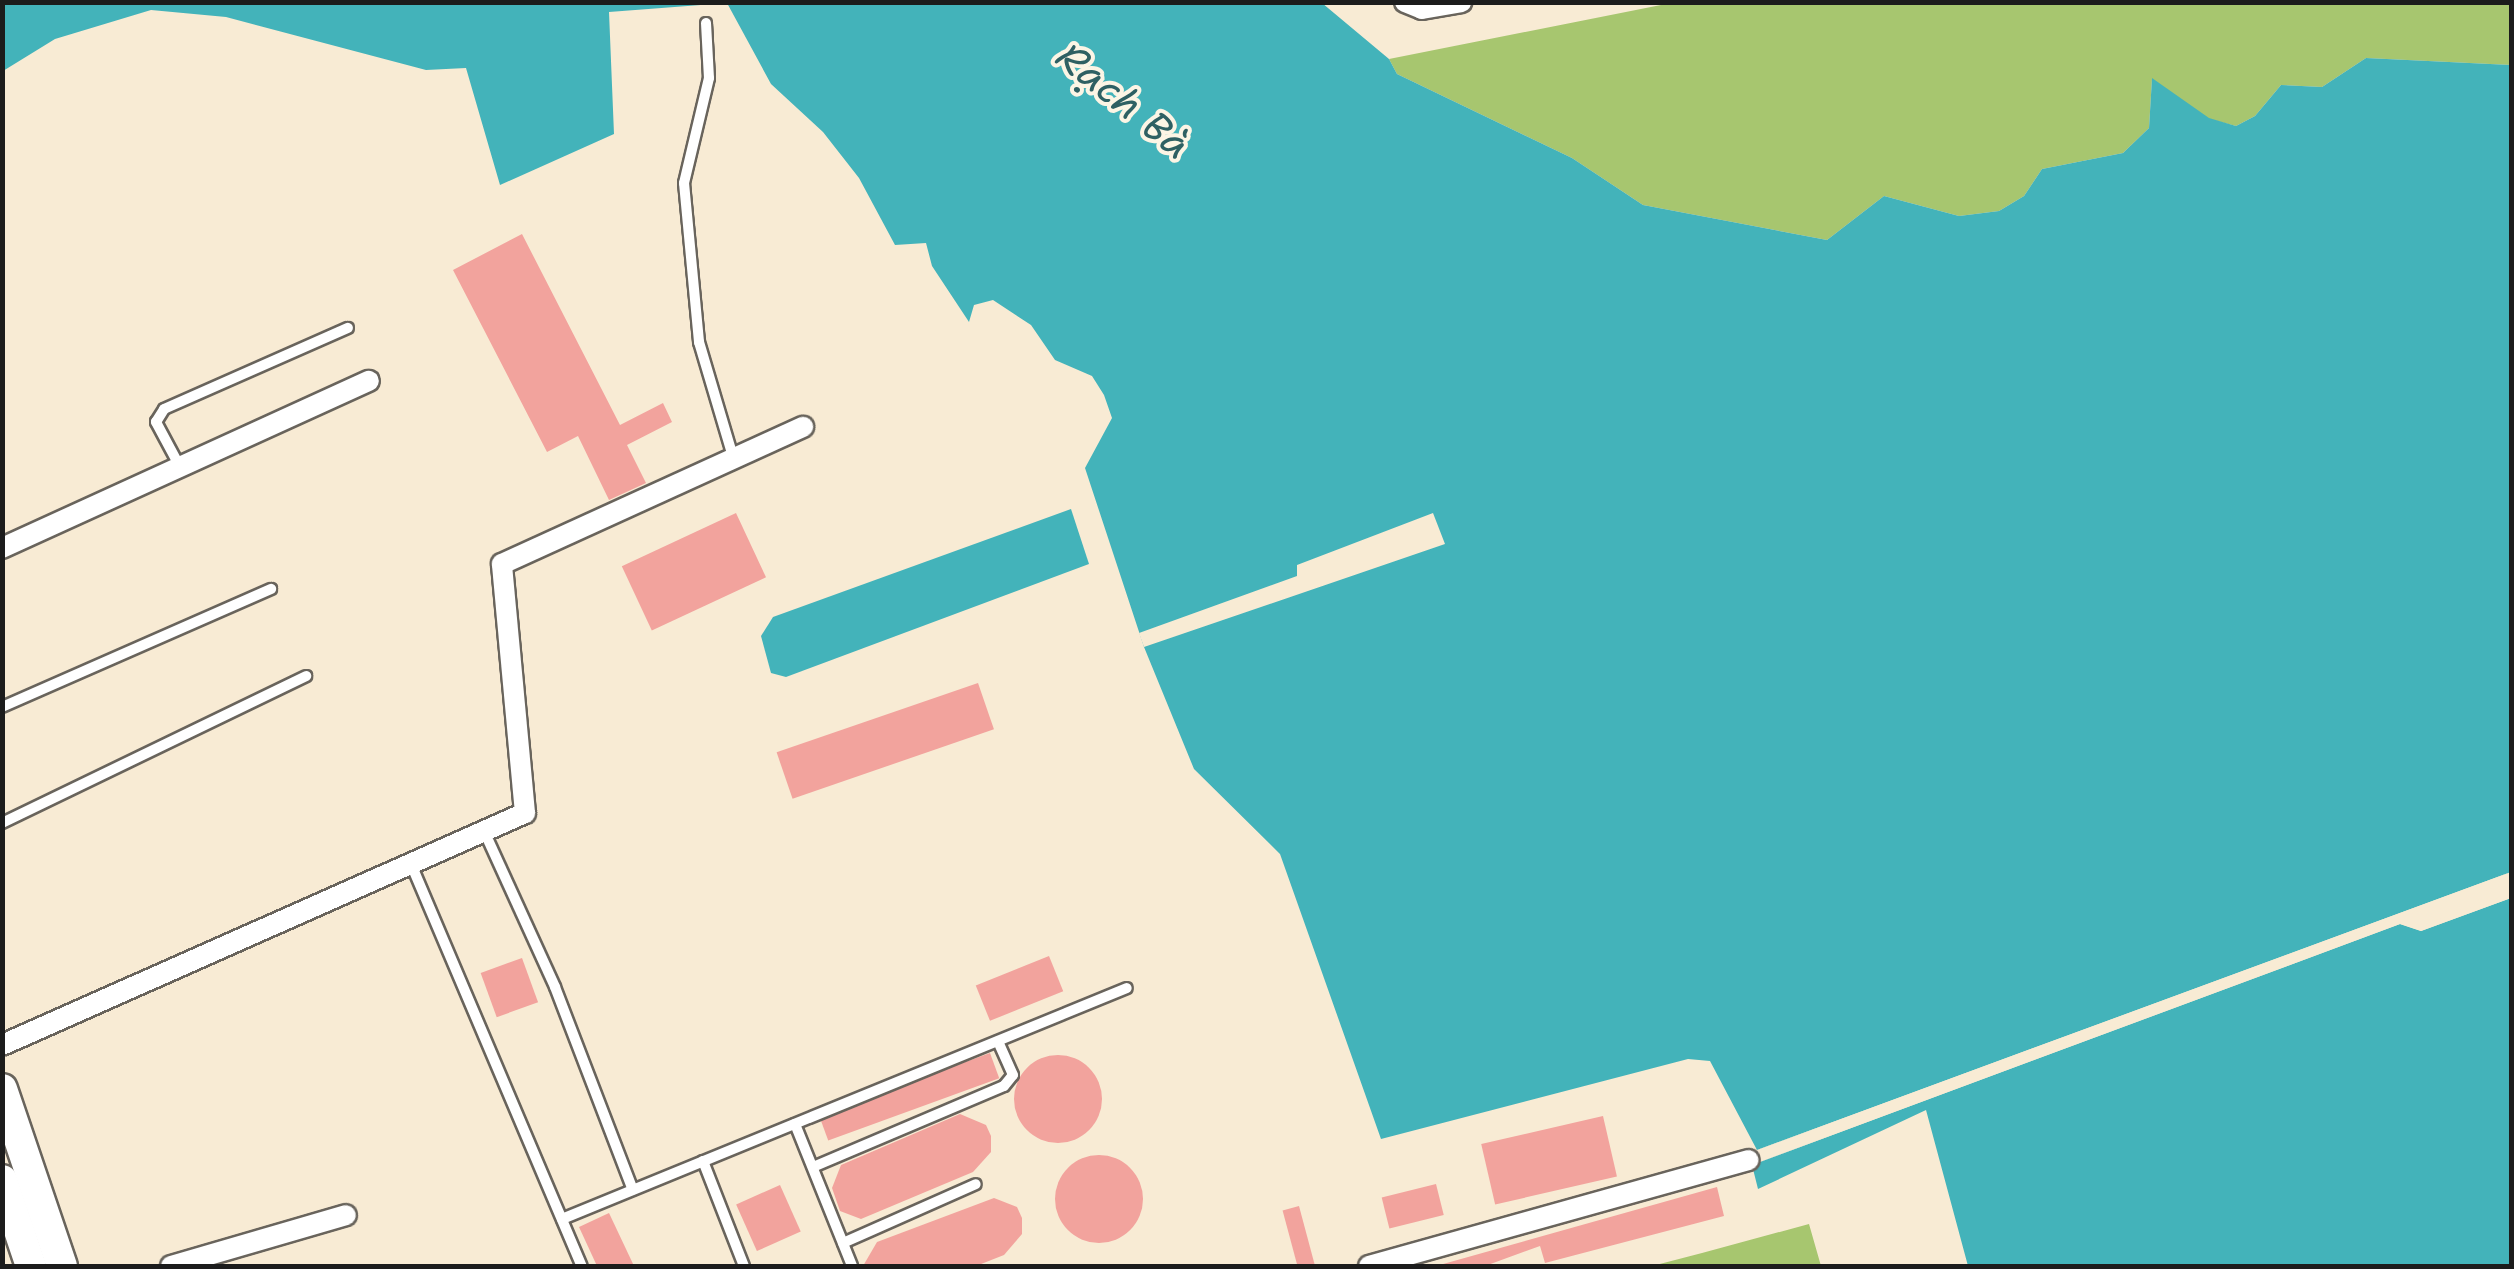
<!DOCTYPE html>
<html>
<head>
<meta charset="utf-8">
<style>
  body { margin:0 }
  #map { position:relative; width:2514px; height:1269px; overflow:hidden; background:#f8ebd4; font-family:"Shantell Sans",sans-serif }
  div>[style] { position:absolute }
  .green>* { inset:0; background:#a7c66f }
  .water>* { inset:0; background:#43b3ba }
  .pier>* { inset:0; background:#f8ebd4 }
  .building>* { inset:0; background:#f2a39d; transform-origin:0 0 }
  .round { border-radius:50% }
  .roads { filter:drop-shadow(2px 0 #69645c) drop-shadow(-2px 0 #69645c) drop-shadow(0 2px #69645c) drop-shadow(0 -2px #69645c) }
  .lane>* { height:10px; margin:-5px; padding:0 5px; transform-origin:5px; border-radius:5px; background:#fff }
  .street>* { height:20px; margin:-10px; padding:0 10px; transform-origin:10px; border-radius:10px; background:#fff }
  .primary>* { height:30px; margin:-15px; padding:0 15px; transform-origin:15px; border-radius:15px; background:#fff }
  span { translate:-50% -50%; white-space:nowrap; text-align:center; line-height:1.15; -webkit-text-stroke:8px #fcf5e5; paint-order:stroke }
  .water-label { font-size:40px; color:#2e6063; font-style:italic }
  .frame { position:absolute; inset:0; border:5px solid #1c1c1c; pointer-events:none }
</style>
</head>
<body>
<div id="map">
  <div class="green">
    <div style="clip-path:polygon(1671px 3px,2511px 3px,2511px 65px,2366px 58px,2322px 87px,2281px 85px,2255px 116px,2236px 126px,2209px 119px,2152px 79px,2149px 128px,2123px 153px,2042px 169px,2024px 196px,1999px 211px,1959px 216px,1884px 196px,1827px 240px,1643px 205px,1572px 158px,1397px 74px,1389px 59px)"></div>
    <div style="clip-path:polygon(1809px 1224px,1821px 1266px,1652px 1266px,1702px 1253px)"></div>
  </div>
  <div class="water">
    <div style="clip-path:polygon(3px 3px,1322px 3px,1389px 59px,1397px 74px,1572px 158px,1643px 205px,1827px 240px,1884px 196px,1959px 216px,1999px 211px,2024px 196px,2042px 169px,2123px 153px,2149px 128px,2152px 78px,2209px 118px,2236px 126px,2255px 116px,2281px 85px,2322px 87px,2366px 58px,2511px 65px,2511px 872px,1757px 1150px,1710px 1061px,1688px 1059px,1381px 1139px,1280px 854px,1194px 769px,1144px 647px,1085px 468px,1112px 418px,1104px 395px,1092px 376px,1055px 360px,1031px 325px,993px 300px,974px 305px,969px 322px,932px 266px,926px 243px,895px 245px,859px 178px,823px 132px,771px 84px,727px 3px,609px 12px,614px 134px,500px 185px,466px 68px,426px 70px,226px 17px,151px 10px,55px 39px,3px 71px)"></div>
    <div style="clip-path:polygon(1071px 509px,1089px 564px,786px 677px,771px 673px,761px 636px,773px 617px)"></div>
    <div style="clip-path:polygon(2511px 898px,2511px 1266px,1968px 1266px,1926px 1110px,1758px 1189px,1752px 1165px,2400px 924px,2421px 931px)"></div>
  </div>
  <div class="pier">
    <div style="clip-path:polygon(1433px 513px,1445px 544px,1144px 647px,1139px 633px,1297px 576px,1297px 565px)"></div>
    <div style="clip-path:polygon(2511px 872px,2399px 919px,2421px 926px,2511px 893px,2511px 898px,2421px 931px,2400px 924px,1752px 1165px,2384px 924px,1752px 1152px,1757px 1150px)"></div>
  </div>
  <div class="building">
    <div style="clip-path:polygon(522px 234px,620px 425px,663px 403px,672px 422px,627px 445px,646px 483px,609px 500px,578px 436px,547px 452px,453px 270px)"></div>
    <div style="left:736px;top:513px;width:71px;height:126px;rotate:65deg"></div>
    <div style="left:978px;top:683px;width:49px;height:213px;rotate:71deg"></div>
    <div style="left:1049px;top:956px;width:38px;height:79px;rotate:68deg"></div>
    <div style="left:522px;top:958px;width:47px;height:44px;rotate:70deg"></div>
    <div style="left:990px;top:1053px;width:27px;height:182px;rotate:70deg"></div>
    <div class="round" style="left:1014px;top:1055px;width:88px;height:88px"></div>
    <div style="clip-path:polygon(960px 1114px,986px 1125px,991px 1136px,991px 1152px,973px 1172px,861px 1219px,840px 1211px,832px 1188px,841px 1165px)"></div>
    <div style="left:1603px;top:1116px;width:62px;height:125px;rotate:77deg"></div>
    <div class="round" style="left:1055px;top:1155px;width:88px;height:88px"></div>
    <div style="left:1436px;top:1184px;width:32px;height:56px;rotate:76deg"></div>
    <div style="left:780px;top:1185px;width:51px;height:48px;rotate:66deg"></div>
    <div style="clip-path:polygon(1717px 1187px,1724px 1216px,1545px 1263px,1540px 1246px,1485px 1266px,1436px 1266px)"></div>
    <div style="clip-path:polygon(994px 1198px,1017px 1207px,1022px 1218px,1022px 1234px,1004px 1255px,976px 1266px,863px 1266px,877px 1242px)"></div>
    <div style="left:1299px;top:1206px;width:62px;height:17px;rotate:75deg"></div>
    <div style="clip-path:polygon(609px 1213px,634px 1266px,597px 1266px,579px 1227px)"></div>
  </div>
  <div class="roads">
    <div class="lane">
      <div style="left:706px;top:23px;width:55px;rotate:86.9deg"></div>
      <div style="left:709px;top:78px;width:108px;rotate:103.4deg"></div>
      <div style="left:684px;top:183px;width:160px;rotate:84.6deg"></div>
      <div style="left:699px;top:342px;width:123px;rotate:73.5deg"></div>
      <div style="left:179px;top:465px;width:49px;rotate:-118.1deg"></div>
      <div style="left:156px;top:422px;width:15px;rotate:-58deg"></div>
      <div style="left:164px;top:409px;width:201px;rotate:-23.8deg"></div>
      <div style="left:2px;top:707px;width:294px;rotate:-23.7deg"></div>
      <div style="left:2px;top:823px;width:338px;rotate:-25.8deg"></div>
      <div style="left:484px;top:831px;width:171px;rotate:65.5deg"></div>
      <div style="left:555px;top:987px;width:217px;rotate:69deg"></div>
      <div style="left:411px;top:864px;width:437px;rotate:67deg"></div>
      <div style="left:795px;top:1124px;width:153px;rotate:68.1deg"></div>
      <div style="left:703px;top:1161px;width:113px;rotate:68.7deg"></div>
      <div style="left:813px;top:1167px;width:207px;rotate:-23deg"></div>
      <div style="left:1004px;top:1086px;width:14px;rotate:-51deg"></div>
      <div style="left:1013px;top:1075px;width:37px;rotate:-114deg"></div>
      <div style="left:562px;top:1219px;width:610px;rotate:-22.24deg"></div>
      <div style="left:843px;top:1243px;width:145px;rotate:-23.9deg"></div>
    </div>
    <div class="street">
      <div style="left:1405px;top:2px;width:18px;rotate:22deg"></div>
      <div style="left:1422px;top:9px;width:40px;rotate:-10deg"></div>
      <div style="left:2px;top:548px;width:403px;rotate:-24.5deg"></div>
      <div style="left:2px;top:1045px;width:572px;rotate:-23.92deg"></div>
      <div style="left:525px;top:813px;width:250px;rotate:-95.3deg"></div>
      <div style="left:502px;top:564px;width:331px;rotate:-24.5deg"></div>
      <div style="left:171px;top:1266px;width:182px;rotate:-16.2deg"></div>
      <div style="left:1369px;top:1266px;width:394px;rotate:-15.6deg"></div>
    </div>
    <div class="primary">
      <div style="left:2px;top:1089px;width:187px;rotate:71.3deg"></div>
      <div style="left:2px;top:1180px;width:91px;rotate:71.4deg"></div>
    </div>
  </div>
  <div class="water-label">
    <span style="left:1124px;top:100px;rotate:39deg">Rạch Bà</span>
  </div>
  <div class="frame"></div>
</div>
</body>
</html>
